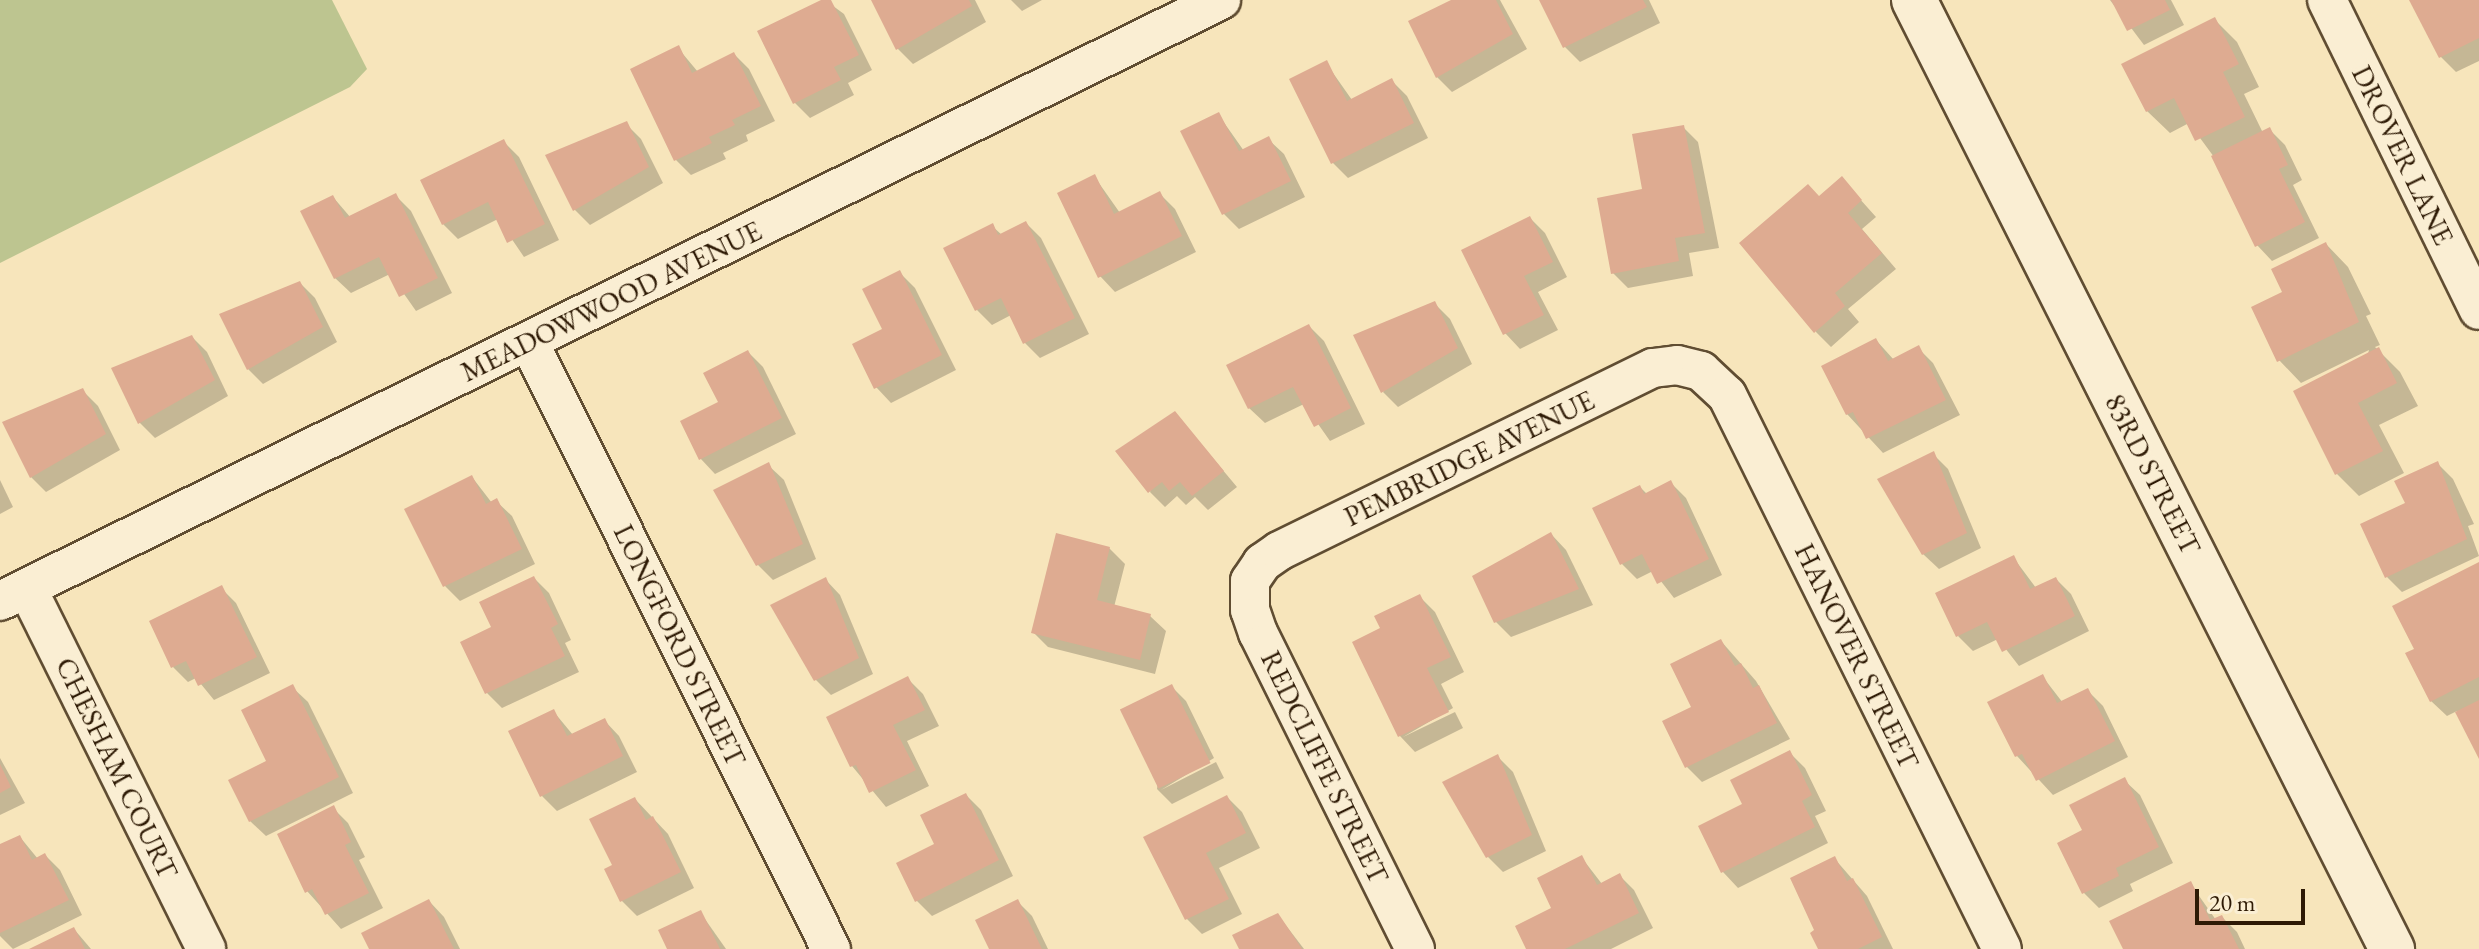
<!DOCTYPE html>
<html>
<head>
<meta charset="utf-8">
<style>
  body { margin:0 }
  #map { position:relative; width:2479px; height:949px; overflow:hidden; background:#f7e5bb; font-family:"EB Garamond",serif }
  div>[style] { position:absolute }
  .green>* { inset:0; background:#bdc590 }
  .shadow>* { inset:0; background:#0003 }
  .building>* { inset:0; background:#deab91; transform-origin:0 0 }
  .roads { filter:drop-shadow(2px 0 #604d32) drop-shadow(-2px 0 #604d32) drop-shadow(0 2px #604d32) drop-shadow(0 -2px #604d32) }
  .minor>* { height:38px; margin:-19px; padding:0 19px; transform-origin:19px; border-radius:19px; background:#faeed3 }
  .secondary>* { height:44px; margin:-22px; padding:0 22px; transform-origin:22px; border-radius:22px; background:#faeed3 }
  span { translate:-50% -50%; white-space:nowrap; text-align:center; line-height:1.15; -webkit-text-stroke:8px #faeed3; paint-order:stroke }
  .street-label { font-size:28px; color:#2e1a05 }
  .scale { position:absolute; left:2195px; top:889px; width:110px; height:36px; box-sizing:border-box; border:4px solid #2e1a05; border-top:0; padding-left:10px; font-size:24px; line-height:28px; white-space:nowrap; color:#2e1a05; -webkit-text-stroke:6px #faeed3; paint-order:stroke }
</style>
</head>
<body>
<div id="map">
  <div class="green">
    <div style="clip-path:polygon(0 0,332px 0,367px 69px,350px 87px,0 263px)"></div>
  </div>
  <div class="shadow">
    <div style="clip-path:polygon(825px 0,844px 14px,872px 70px,848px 83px,854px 95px,810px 118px,794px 102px)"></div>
    <div style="clip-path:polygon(873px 0,975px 0,986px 22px,913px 64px,898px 49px)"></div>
    <div style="clip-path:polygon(1011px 0,1042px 0,1022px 11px)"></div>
    <div style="clip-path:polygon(1455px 0,1500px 0,1527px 49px,1452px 92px,1437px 77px)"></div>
    <div style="clip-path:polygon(1541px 0,1649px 0,1660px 23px,1580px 62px,1565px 47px)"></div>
    <div style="clip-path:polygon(2110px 0,2171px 0,2184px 25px,2144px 45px)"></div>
    <div style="clip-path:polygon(2479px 0,2479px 61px,2456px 72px,2441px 57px,2412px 1px)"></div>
    <div style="clip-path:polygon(2215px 20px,2237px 42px,2259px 87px,2244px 94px,2263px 133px,2270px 130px,2285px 145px,2302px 180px,2293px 185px,2319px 238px,2272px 261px,2257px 245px,2214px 157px,2189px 123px,2170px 133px,2147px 111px)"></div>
    <div style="clip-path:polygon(678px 48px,698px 72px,734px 54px,749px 69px,775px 121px,746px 135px,748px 141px,723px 153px,726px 159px,691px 175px,676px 160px,632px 70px)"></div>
    <div style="clip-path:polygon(1326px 63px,1352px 100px,1392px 81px,1407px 96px,1428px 138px,1348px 178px,1332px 162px)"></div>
    <div style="clip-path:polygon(1218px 114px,1244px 151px,1268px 139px,1284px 154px,1305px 197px,1239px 229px,1224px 214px,1183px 132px)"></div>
    <div style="clip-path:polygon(626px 124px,641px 139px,663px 183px,590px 225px,575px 210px,548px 155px)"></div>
    <div style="clip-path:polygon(1683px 127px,1698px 142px,1719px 248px,1689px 253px,1693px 276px,1628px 288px,1613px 273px,1644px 190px)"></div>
    <div style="clip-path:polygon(503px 141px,519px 157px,559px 240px,524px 257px,498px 219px,458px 239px,443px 224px)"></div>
    <div style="clip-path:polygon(1094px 176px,1120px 213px,1160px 194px,1175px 209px,1196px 252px,1115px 292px,1100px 276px)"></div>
    <div style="clip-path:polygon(1842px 179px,1876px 217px,1862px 229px,1896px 269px,1848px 309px,1859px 322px,1831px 347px,1816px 332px,1820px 198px)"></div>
    <div style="clip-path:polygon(395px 195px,411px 211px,452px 293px,416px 311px,390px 274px,351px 293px,335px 278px,333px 197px,351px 218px)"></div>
    <div style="clip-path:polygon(1530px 218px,1545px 233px,1567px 277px,1538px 292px,1558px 330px,1520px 349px,1505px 333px)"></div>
    <div style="clip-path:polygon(1026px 223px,1041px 238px,1089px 334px,1040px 358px,1025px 343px,1011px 315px,992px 325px,977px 310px,992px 226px,1002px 235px)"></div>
    <div style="clip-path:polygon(2326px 244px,2348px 267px,2371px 314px,2366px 316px,2380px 345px,2375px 347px,2400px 372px,2418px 406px,2379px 425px,2404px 473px,2359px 496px,2337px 474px,2369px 350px,2301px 383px,2279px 360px,2285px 293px)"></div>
    <div style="clip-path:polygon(900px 273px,915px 288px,956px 370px,891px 403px,876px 387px)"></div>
    <div style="clip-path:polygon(300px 283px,315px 298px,337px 342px,263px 384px,248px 369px,222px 315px)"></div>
    <div style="clip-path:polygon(1435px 304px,1450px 319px,1472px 364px,1398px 407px,1383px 392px)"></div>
    <div style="clip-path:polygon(1309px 326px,1324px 341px,1365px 424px,1330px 441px,1304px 404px,1265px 423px,1249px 408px)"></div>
    <div style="clip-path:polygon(192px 337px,207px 352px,228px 396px,155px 438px,140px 423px,114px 369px)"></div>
    <div style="clip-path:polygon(1876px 340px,1894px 360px,1918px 348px,1933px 363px,1960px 415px,1883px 453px,1847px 414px)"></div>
    <div style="clip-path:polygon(748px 352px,763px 367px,796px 434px,715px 474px,700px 458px)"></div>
    <div style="clip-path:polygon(83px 391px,98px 406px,120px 450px,46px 492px,31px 477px)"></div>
    <div style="clip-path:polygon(1175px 413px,1237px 487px,1208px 510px,1195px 497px,1186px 505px,1177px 496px,1165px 507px,1150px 492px)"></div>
    <div style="clip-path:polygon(1933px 454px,1948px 469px,1981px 548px,1939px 569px,1923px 554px)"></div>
    <div style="clip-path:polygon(2437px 463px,2453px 479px,2474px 524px,2468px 526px,2479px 556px,2402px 592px,2387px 577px,2408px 504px)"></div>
    <div style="clip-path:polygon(768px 465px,784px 480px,816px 559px,773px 580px,758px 565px)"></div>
    <div style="clip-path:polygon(472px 477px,492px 503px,496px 501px,512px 516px,535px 564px,460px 601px,445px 586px)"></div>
    <div style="clip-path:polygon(0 480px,13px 507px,0 514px)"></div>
    <div style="clip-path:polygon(1671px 483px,1686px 498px,1722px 575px,1674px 598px,1653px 571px,1637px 579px,1622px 564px,1640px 487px,1647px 494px)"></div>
    <div style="clip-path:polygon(1551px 534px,1566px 550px,1593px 605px,1511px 637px,1496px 622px)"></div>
    <div style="clip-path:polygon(1109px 548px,1125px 564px,1114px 607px,1150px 616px,1166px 631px,1155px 674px,1048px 647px,1033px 632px)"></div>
    <div style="clip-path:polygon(2013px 557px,2036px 588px,2056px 579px,2071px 594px,2089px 631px,2019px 666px,1998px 639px,1973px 651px,1958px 636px)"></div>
    <div style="clip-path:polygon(2479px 564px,2479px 755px,2457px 711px,2447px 716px,2431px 701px,2417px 649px)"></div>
    <div style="clip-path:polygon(534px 578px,549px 593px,571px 640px,565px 643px,579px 672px,502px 708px,487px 693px,494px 628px)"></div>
    <div style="clip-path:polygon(825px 579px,840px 595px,873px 674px,831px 695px,815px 679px)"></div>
    <div style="clip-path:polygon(221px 588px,236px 603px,270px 673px,214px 700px,196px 678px,188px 682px,173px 667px)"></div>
    <div style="clip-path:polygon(1420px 597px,1435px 612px,1464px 672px,1441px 684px,1453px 708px,1403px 737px,1455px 712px,1463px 728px,1415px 752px,1400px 736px,1354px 643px,1383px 629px)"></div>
    <div style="clip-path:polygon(1721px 641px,1756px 681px,1790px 739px,1702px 782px,1687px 767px,1694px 708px)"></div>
    <div style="clip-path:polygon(2043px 677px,2063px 703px,2087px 690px,2103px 706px,2128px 757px,2053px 795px,2017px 756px)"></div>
    <div style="clip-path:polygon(908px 679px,923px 694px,939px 726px,907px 741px,929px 786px,886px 807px,852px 766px)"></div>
    <div style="clip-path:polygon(1171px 686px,1186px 701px,1214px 758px,1161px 790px,1216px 762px,1224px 778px,1172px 804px,1157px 789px)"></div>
    <div style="clip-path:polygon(292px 687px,308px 702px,353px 793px,266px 836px,250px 821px)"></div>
    <div style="clip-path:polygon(554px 712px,573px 735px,604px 720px,619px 736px,637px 772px,557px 811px,542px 796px)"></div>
    <div style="clip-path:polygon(1790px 753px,1805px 768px,1826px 811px,1815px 816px,1828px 843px,1738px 888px,1723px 872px,1701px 827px,1744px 805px)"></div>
    <div style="clip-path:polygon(1498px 757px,1513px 772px,1546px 851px,1503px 872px,1488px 857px)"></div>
    <div style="clip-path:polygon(0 758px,25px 803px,0 815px)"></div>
    <div style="clip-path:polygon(2124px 780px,2140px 795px,2173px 863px,2130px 884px,2133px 891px,2099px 908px,2084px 893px,2085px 831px)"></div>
    <div style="clip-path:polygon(966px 795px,981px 810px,1013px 876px,932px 916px,916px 900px,937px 845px)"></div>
    <div style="clip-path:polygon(1227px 797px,1242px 812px,1260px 848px,1219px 868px,1242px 914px,1202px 934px,1187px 919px,1146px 837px)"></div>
    <div style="clip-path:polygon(635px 799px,668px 834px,694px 888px,637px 916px,622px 901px,614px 866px)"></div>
    <div style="clip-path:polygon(333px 808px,348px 823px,365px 857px,359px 860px,383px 908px,341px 929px,307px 891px)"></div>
    <div style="clip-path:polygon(20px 837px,38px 859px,45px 855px,60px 870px,82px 915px,13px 949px,0 936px,0 847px)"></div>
    <div style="clip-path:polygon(1582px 858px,1602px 884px,1619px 875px,1634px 890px,1653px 928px,1611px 949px,1528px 949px)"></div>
    <div style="clip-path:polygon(1834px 858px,1867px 896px,1893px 949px,1820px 949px,1817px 931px)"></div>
    <div style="clip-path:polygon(2190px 883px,2216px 920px,2222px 917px,2237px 932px,2245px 949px,2125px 949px)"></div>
    <div style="clip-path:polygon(429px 901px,444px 917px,460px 949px,371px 949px)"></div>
    <div style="clip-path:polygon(1017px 901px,1032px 916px,1048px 949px,991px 949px)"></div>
    <div style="clip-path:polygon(700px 912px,726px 949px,669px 949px)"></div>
    <div style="clip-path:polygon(1278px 915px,1304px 949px,1241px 949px)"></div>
    <div style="clip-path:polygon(74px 929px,91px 949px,34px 949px)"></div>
  </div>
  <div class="building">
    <div style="clip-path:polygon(821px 0,831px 0,859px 55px,834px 67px,841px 80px,793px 104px,757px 31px)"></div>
    <div style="clip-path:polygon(871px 0,969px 0,972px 6px,896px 50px)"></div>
    <div style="clip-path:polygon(1451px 0,1496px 0,1513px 34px,1436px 78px,1408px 21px)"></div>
    <div style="clip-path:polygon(1539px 0,1643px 0,1647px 7px,1563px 48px)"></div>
    <div style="clip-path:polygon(2111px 0,2165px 0,2170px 10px,2127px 31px)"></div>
    <div style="clip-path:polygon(2409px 0,2479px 0,2479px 38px,2439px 58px)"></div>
    <div style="clip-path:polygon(2215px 17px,2239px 64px,2223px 72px,2245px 117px,2195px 141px,2174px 98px,2146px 112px,2121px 64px)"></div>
    <div style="clip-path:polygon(679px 45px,692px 73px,734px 52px,761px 106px,732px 120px,735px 125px,709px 137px,712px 143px,674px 161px,630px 69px)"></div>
    <div style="clip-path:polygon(1327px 60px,1347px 101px,1392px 78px,1414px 123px,1331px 164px,1289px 79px)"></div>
    <div style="clip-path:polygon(1219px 112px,1239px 151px,1269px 136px,1291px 181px,1222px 215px,1180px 131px)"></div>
    <div style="clip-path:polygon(627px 121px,649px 167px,573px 211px,545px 155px)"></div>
    <div style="clip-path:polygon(1684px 125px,1705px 233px,1675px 238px,1679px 261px,1611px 274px,1597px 198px,1642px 189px,1632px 134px)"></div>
    <div style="clip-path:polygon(2270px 127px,2288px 165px,2279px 169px,2305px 222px,2255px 247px,2211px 156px)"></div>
    <div style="clip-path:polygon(504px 139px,545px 224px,507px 243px,488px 202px,442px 225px,420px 180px)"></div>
    <div style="clip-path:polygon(1095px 174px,1114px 214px,1160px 191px,1182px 236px,1098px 278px,1057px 193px)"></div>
    <div style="clip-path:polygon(1842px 176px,1862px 200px,1848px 213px,1882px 253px,1835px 293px,1845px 306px,1814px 333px,1739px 243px,1808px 184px,1819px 196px)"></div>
    <div style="clip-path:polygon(396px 193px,438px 278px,399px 297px,379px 257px,334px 279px,300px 211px,333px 195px,345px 218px)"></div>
    <div style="clip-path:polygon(1530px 216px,1553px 262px,1524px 276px,1544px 315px,1503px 335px,1461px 250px)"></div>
    <div style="clip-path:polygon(1026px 221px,1075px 318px,1023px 344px,1001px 298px,975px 311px,943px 248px,993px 223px,998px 235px)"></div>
    <div style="clip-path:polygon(2326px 242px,2359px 322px,2277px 362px,2251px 307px,2282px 292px,2271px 269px)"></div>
    <div style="clip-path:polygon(900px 270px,942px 355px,874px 389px,852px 344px,882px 329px,862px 289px)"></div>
    <div style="clip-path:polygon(300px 281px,323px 327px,247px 370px,219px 314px)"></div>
    <div style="clip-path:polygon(1435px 301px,1458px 348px,1381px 393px,1353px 335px)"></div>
    <div style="clip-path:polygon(1309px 324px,1351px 408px,1314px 427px,1293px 387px,1248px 409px,1226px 365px)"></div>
    <div style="clip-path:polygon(192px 335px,215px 380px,138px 424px,111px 368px)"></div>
    <div style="clip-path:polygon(1876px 338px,1888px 361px,1919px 345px,1946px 400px,1866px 439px,1853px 412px,1846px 415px,1821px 366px)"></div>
    <div style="clip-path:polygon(2379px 347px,2397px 383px,2358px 403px,2383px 451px,2335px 475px,2293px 391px)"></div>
    <div style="clip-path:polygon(748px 350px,782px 418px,699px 460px,680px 421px,718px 402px,703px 373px)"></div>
    <div style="clip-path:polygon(83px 388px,106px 434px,30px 478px,2px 422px)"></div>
    <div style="clip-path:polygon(1175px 411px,1224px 471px,1192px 496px,1180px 482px,1169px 491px,1162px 482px,1148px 493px,1115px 451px)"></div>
    <div style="clip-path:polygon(1934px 451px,1967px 533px,1922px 555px,1877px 479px)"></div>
    <div style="clip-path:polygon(2438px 461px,2467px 539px,2385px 578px,2360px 524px,2405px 503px,2394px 481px)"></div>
    <div style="clip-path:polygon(769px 462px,803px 544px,756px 566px,713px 490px)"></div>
    <div style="clip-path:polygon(472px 475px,486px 504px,497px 498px,522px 549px,443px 587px,404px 509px)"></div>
    <div style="clip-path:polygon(1671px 480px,1709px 559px,1657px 584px,1642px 554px,1620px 565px,1592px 508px,1640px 485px,1644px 494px)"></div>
    <div style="clip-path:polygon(1551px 532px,1579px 589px,1494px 623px,1472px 576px)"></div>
    <div style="clip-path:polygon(1056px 533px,1110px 547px,1097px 600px,1151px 614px,1140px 660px,1031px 633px)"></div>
    <div style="clip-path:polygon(2014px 555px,2030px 589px,2056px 577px,2075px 616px,2002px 652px,1987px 622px,1956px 637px,1935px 593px)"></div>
    <div style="clip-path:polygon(2479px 562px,2479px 677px,2430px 702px,2405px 653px,2414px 649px,2392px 606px)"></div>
    <div style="clip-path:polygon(534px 576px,558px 624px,551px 628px,565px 656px,485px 694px,460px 642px,491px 627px,479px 602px)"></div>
    <div style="clip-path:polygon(826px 577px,859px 658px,814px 681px,770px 605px)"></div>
    <div style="clip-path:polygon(222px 585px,257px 657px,198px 686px,186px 661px,171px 668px,149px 621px)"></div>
    <div style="clip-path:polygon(1420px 594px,1451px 657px,1427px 668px,1449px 712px,1398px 737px,1352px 642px,1380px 628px,1374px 616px)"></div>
    <div style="clip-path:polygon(1721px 639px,1735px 666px,1741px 663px,1753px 688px,1759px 685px,1777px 723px,1685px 768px,1662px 721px,1691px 707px,1670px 664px)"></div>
    <div style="clip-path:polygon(2043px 674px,2057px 703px,2088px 688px,2115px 741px,2036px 781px,2022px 754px,2015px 757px,1987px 702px)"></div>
    <div style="clip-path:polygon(908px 676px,925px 710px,893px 725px,916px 770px,869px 793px,856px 765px,850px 767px,826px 717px)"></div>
    <div style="clip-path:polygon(293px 684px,339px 777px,249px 822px,228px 780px,266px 761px,241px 710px)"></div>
    <div style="left:1172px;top:684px;width:88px;height:58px;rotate:64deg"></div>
    <div style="clip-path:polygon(2479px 700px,2479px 759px,2455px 712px)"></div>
    <div style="clip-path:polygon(554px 709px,567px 736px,605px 718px,623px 756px,540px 797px,508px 731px)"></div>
    <div style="clip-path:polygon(1790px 750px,1812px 795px,1802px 801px,1815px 827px,1721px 873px,1698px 826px,1742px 804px,1730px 780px)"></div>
    <div style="clip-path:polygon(1498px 754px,1532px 835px,1486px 858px,1442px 782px)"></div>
    <div style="clip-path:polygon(0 764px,11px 787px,0 793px)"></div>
    <div style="clip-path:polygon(2125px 777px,2159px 847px,2116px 868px,2119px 876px,2082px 894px,2057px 843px,2082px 830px,2069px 805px)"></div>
    <div style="clip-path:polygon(966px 793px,999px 860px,915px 902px,896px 863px,934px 844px,920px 815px)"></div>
    <div style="clip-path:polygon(1227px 795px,1246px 833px,1206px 853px,1229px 899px,1185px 920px,1143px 837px)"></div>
    <div style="clip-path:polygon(635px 797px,646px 820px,653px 816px,681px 872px,620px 902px,604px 869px,612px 865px,589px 819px)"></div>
    <div style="clip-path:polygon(334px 805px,351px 842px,345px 845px,369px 893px,325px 915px,312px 889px,305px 893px,277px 834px)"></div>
    <div style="clip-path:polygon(20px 835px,32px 860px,45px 853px,69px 900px,0 933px,0 844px)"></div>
    <div style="clip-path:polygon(1582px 855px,1597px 885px,1620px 873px,1639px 913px,1565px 949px,1526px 949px,1515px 926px,1551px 908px,1537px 878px)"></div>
    <div style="clip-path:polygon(1835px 856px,1847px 881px,1853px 878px,1882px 937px,1858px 949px,1818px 949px,1810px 933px,1814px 930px,1790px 878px)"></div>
    <div style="clip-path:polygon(2191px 881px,2210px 920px,2222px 915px,2239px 949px,2123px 949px,2109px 921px)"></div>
    <div style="clip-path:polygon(429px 899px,454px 949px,369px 949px,361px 933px)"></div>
    <div style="clip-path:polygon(1018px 899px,1042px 949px,989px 949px,975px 920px)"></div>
    <div style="clip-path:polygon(701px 910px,720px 949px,667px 949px,658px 930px)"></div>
    <div style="clip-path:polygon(1278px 913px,1302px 949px,1239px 949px,1232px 935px)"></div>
    <div style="clip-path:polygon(74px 927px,85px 949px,29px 949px)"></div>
  </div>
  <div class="roads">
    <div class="minor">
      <div style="left:2327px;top:0;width:345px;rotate:63.9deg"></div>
      <div style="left:529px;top:342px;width:678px;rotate:63.55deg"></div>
      <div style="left:27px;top:588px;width:403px;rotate:63.6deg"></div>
      <div style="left:0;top:601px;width:1361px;rotate:-26.21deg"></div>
      <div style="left:1415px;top:949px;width:353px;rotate:-116.4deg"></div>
      <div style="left:1258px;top:633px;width:24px;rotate:-109deg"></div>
      <div style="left:1250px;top:610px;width:29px;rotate:-90deg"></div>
      <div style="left:1250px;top:581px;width:22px;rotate:-56deg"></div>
      <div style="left:1262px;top:563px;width:21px;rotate:-35deg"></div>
      <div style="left:1279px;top:551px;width:416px;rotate:-26.1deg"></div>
      <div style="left:1653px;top:368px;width:24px;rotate:-7deg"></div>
      <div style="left:1677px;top:365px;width:25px;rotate:14deg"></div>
      <div style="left:1701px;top:371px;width:35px;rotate:43deg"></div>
      <div style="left:1727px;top:395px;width:618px;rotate:63.6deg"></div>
    </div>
    <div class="secondary">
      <div style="left:1914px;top:0;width:1063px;rotate:63.27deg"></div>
    </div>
  </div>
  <div class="street-label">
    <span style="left:2403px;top:155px;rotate:64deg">DROVER LANE</span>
    <span style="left:611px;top:301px;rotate:-26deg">MEADOWWOOD AVENUE</span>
    <span style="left:1469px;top:458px;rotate:-26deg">PEMBRIDGE AVENUE</span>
    <span style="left:2153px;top:474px;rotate:63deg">83RD STREET</span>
    <span style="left:680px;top:645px;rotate:64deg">LONGFORD STREET</span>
    <span style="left:1857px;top:656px;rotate:64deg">HANOVER STREET</span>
    <span style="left:1325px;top:767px;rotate:64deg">REDCLIFFE STREET</span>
    <span style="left:117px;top:768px;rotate:64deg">CHESHAM COURT</span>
  </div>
  <div class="scale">20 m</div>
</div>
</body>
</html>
